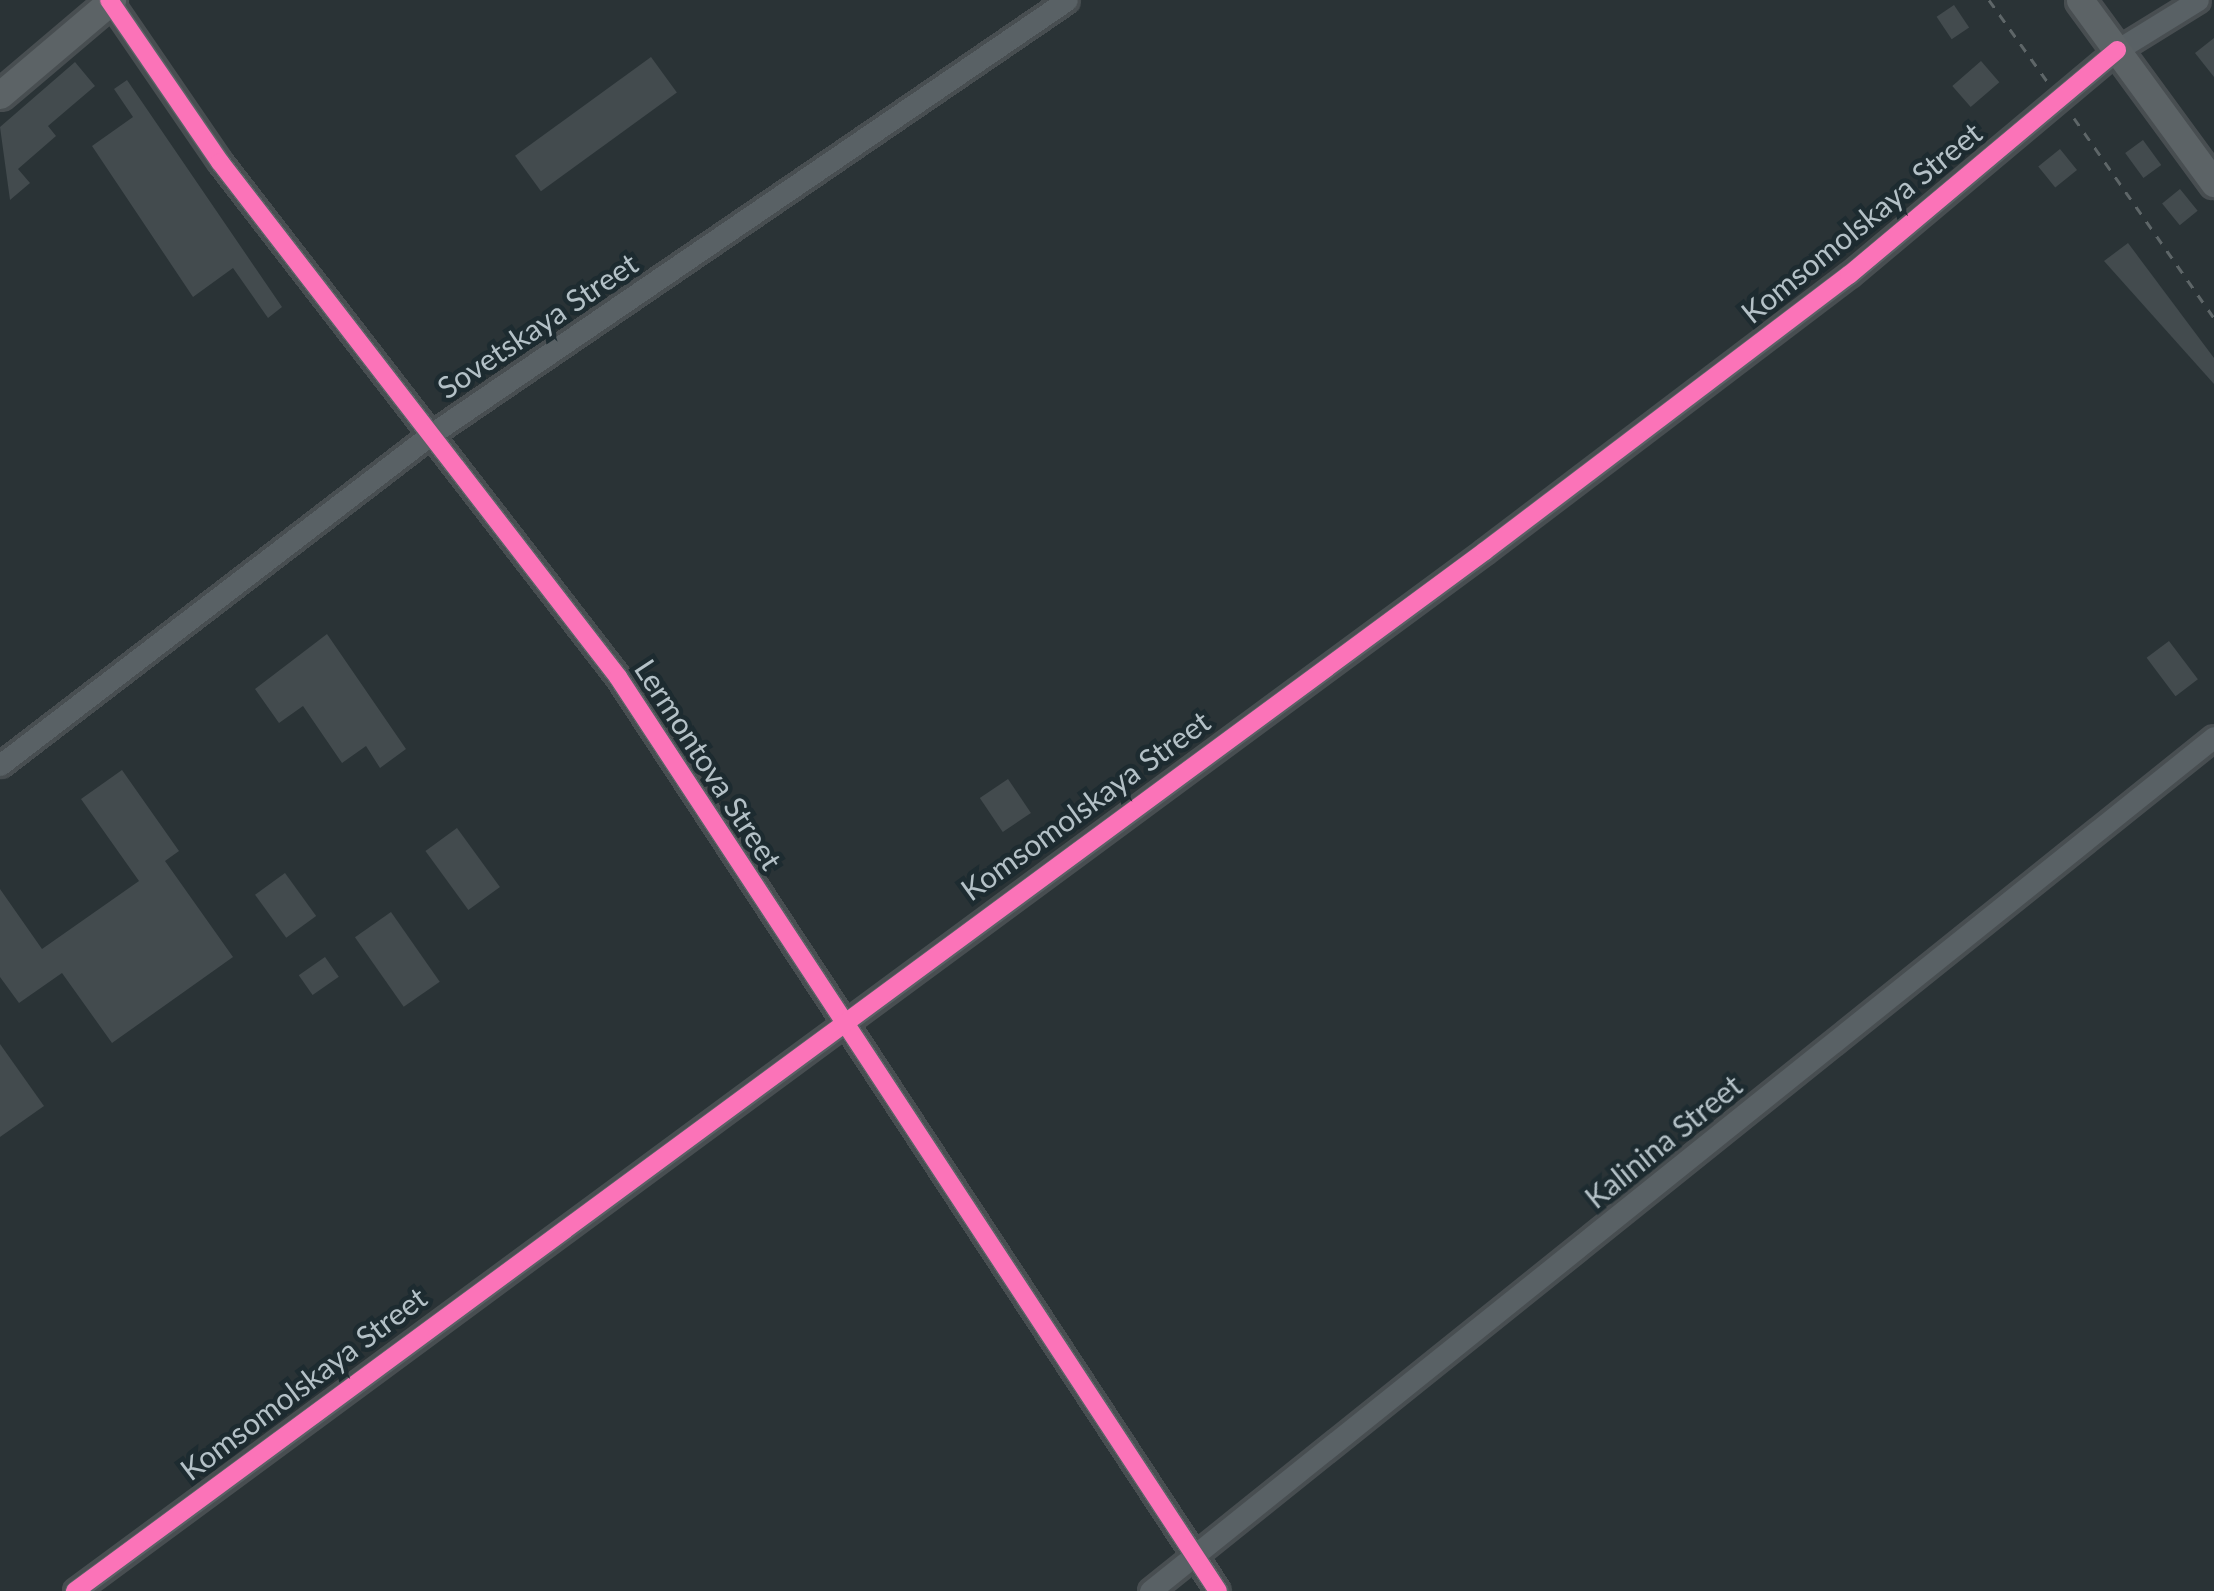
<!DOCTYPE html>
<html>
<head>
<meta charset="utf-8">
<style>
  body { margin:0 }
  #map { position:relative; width:2214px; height:1591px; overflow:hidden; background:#2a3336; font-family:Lato,sans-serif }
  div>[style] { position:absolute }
  .building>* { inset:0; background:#434b4e; transform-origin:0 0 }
  .path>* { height:3px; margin-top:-1.5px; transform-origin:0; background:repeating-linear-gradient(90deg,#5e6668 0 9px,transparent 0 18px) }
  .roads { filter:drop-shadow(3px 0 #484e51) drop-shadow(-3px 0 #484e51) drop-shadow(0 3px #484e51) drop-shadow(0 -3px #484e51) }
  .minor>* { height:21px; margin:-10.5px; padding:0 10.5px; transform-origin:10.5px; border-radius:10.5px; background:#596165 }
  .major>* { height:27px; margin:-13.5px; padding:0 13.5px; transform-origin:13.5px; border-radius:13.5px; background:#5c6366 }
  .cycleway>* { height:18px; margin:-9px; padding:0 9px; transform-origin:9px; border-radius:9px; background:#fb73b8 }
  span { translate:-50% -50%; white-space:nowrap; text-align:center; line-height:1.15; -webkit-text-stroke:9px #1d2b30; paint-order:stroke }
  .street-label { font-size:30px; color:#b4c1c7 }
</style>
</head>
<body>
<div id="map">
  <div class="building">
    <div style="left:1954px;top:5px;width:27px;height:21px;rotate:56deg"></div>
    <div style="clip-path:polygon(2214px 38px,2214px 77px,2195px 53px)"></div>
    <div style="left:651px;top:57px;width:44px;height:168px;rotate:54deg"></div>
    <div style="left:1981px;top:61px;width:28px;height:38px;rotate:49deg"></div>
    <div style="clip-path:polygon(75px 62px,95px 86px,48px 126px,56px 136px,18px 169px,30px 183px,10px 200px,0 127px)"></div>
    <div style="clip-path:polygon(127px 80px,282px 307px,268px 318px,233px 268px,193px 297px,92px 146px,133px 117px,114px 89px)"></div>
    <div style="left:2143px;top:140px;width:31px;height:22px;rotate:54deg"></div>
    <div style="left:2060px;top:149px;width:27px;height:28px;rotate:51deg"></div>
    <div style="left:2180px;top:189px;width:28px;height:23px;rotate:51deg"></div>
    <div style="clip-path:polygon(2128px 243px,2214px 358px,2214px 384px,2104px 261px)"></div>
    <div style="clip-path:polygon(327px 634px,406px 749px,380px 768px,366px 746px,342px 763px,303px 706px,279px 723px,255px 689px)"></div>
    <div style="left:2169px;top:641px;width:48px;height:28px;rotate:53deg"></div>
    <div style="clip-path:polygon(122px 770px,179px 851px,165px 861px,233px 957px,112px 1043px,62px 973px,19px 1003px,0 977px,0 889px,42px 949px,139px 881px,81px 799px)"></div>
    <div style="left:1008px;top:779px;width:41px;height:34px;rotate:56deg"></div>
    <div style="left:457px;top:828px;width:73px;height:39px;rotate:54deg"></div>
    <div style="left:285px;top:873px;width:53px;height:37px;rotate:54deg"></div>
    <div style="left:391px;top:912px;width:85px;height:44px;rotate:55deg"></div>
    <div style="left:325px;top:957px;width:24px;height:32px;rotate:55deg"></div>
    <div style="clip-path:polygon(0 1044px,44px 1106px,0 1137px)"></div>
  </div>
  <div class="path">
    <div style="left:1989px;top:0;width:100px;rotate:54.4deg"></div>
    <div style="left:2074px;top:118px;width:244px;rotate:55deg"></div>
  </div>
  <div class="roads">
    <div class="minor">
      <div style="left:109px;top:0;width:196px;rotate:55.6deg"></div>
      <div style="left:220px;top:162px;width:651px;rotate:52.3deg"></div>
      <div style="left:618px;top:677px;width:1093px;rotate:56.72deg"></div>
      <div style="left:0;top:765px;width:542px;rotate:-37.5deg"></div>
      <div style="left:430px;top:435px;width:771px;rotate:-34.33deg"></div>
      <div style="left:75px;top:1591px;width:1752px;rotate:-36.41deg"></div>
      <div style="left:1485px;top:551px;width:457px;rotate:-37.2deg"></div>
      <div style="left:1849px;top:275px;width:350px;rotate:-40deg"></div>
      <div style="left:2117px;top:50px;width:95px;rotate:-31.7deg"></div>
      <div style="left:1150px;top:1591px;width:1364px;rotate:-38.75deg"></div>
    </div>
    <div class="major">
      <div style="left:2080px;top:0;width:227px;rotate:53.8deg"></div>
      <div style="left:0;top:95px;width:147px;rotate:-40.3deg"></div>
    </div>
  </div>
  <div class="cycleway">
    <div style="left:109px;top:0;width:196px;rotate:55.6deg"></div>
    <div style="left:220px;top:162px;width:651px;rotate:52.3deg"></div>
    <div style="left:618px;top:677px;width:1093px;rotate:56.72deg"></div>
    <div style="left:75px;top:1591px;width:1752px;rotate:-36.41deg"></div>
    <div style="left:1485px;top:551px;width:457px;rotate:-37.2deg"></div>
    <div style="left:1849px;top:275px;width:350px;rotate:-40deg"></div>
  </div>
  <div class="street-label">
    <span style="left:1861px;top:222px;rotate:-39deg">Komsomolskaya Street</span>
    <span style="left:537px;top:325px;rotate:-34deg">Sovetskaya Street</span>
    <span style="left:709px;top:764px;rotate:57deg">Lermontova Street</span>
    <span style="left:1085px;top:805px;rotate:-36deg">Komsomolskaya Street</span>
    <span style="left:1663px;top:1141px;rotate:-39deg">Kalinina Street</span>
    <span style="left:303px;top:1383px;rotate:-37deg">Komsomolskaya Street</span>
  </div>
</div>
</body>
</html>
